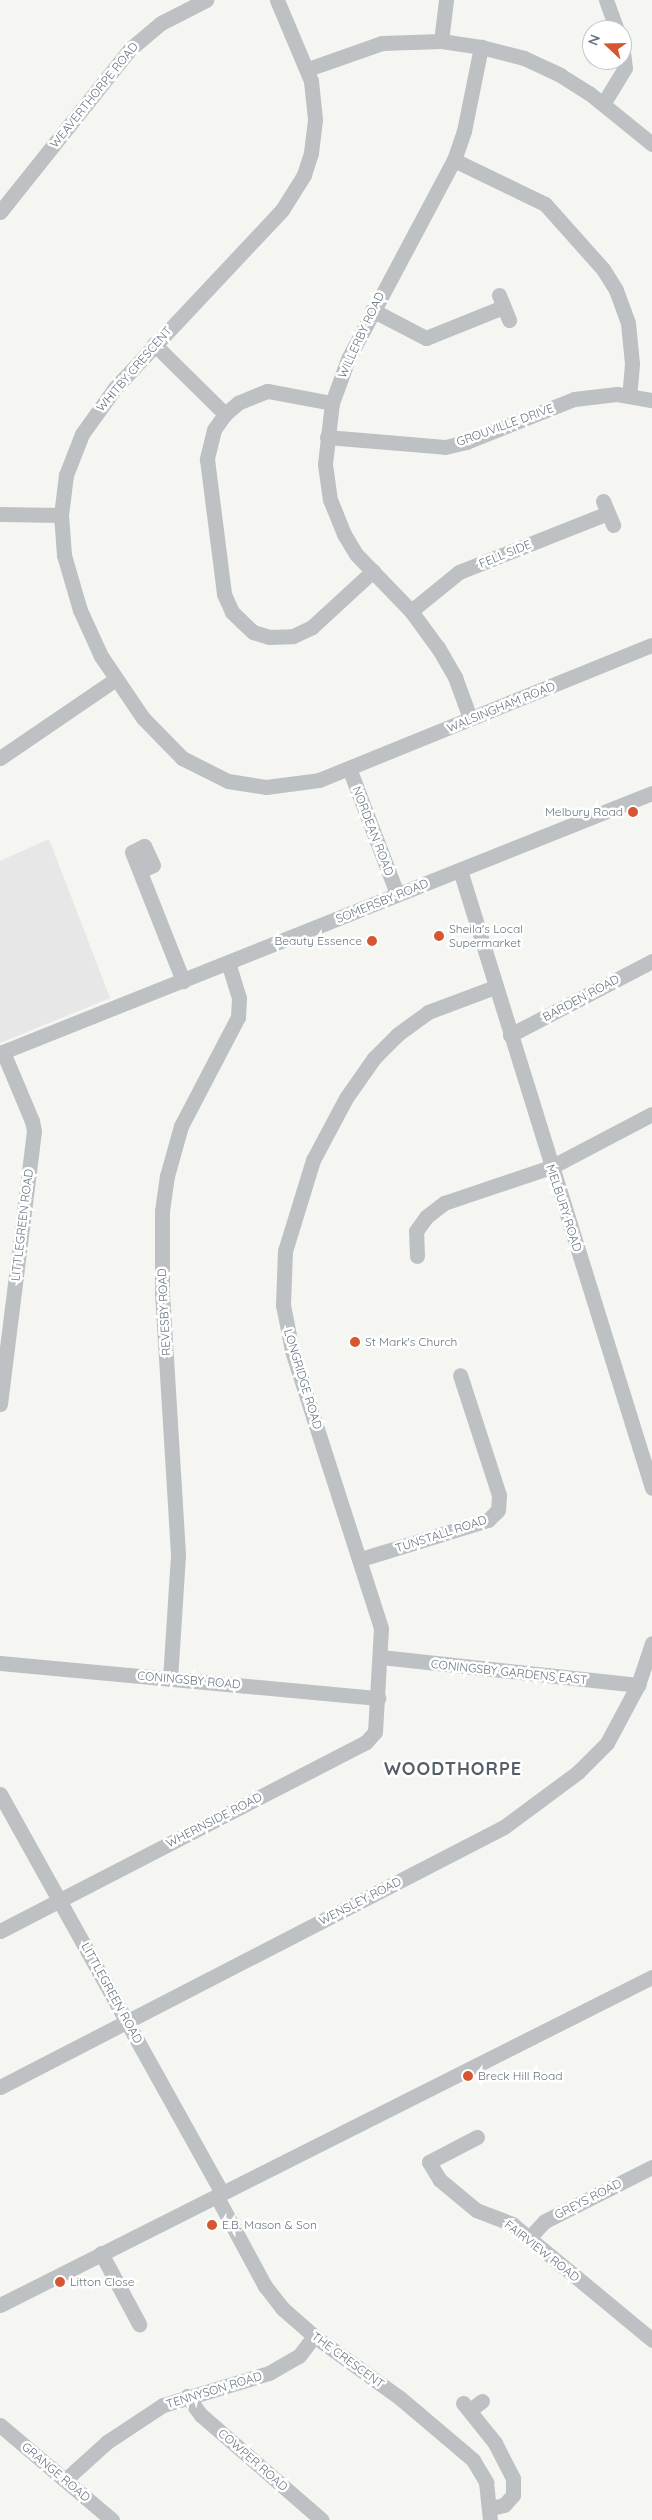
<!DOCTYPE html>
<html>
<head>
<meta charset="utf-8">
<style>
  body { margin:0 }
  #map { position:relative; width:652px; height:2520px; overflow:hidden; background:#f5f5f2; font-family:Quicksand,sans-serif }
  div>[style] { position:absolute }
  .built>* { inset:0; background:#e6e7e6 }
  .minor>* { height:15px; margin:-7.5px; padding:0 7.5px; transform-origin:7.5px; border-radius:7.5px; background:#bdc1c4 }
  .dots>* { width:14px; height:14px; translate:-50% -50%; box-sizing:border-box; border:2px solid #fff; border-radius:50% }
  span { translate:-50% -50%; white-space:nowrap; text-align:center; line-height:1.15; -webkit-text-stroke:5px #fff; paint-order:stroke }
  .street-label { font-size:12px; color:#677681 }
  .poi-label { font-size:12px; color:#677681 }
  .right { translate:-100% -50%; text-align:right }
  .left { translate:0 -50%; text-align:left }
  .district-label { font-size:18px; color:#545f67; font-weight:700; letter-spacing:1px }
  .north { position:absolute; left:582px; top:20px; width:50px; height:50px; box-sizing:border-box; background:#fff; border:1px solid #c2c8cd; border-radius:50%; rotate:291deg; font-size:14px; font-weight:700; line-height:20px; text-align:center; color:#677681 }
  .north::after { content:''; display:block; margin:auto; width:18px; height:22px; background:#d65631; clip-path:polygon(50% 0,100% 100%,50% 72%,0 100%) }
</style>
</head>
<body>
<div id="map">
  <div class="built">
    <div style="clip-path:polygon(49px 839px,110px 998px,0 1043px,0 861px)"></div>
  </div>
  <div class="minor">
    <div style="left:277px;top:0;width:88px;rotate:67.2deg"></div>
    <div style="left:311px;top:81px;width:39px;rotate:84deg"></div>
    <div style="left:315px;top:120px;width:33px;rotate:97deg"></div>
    <div style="left:311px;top:153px;width:23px;rotate:108deg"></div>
    <div style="left:304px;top:175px;width:41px;rotate:122.2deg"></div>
    <div style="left:282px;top:210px;width:244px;rotate:133.2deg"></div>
    <div style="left:115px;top:388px;width:57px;rotate:125.7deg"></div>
    <div style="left:82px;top:434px;width:44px;rotate:111.3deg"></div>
    <div style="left:66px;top:475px;width:40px;rotate:97.1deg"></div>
    <div style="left:61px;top:515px;width:40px;rotate:85.7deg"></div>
    <div style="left:64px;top:555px;width:57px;rotate:73.8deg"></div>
    <div style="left:80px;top:610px;width:51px;rotate:65.5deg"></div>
    <div style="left:101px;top:656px;width:75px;rotate:55.9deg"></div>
    <div style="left:143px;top:718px;width:56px;rotate:45.7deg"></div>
    <div style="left:182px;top:758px;width:51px;rotate:26.6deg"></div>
    <div style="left:228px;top:781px;width:38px;rotate:9deg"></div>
    <div style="left:266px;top:787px;width:53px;rotate:-7.5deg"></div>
    <div style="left:319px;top:780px;width:359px;rotate:-22.1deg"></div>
    <div style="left:606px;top:0;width:32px;rotate:70deg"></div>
    <div style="left:441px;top:41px;width:41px;rotate:-83deg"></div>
    <div style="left:308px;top:69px;width:78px;rotate:-19.4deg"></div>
    <div style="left:382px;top:43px;width:59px;rotate:-1.9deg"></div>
    <div style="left:441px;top:41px;width:40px;rotate:8.5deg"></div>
    <div style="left:481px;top:47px;width:44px;rotate:14.3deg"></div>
    <div style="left:524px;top:58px;width:40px;rotate:25deg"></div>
    <div style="left:560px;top:75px;width:34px;rotate:32deg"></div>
    <div style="left:589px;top:93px;width:81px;rotate:39deg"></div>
    <div style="left:603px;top:104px;width:42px;rotate:-58.6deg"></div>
    <div style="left:625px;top:68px;width:25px;rotate:-97deg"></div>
    <div style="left:454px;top:160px;width:101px;rotate:25.8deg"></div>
    <div style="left:545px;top:204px;width:87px;rotate:48.3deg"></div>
    <div style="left:603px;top:269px;width:25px;rotate:58deg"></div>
    <div style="left:616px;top:290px;width:35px;rotate:70deg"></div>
    <div style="left:628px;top:323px;width:41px;rotate:84.4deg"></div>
    <div style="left:632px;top:364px;width:32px;rotate:95deg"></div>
    <div style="left:0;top:212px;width:208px;rotate:-51.4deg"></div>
    <div style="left:130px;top:49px;width:40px;rotate:-40deg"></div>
    <div style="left:161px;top:23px;width:51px;rotate:-27.1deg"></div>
    <div style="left:499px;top:295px;width:27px;rotate:68deg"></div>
    <div style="left:372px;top:310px;width:61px;rotate:27.4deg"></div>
    <div style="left:426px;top:338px;width:83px;rotate:-21.9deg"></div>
    <div style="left:154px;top:344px;width:100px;rotate:44.6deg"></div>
    <div style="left:332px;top:403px;width:66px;rotate:-169.5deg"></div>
    <div style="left:267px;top:391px;width:31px;rotate:158deg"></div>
    <div style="left:238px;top:403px;width:17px;rotate:140deg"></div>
    <div style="left:225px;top:414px;width:19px;rotate:125deg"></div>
    <div style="left:214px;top:430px;width:30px;rotate:104deg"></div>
    <div style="left:207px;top:459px;width:136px;rotate:82.8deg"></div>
    <div style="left:224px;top:594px;width:20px;rotate:66deg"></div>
    <div style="left:232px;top:612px;width:29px;rotate:44deg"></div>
    <div style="left:253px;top:632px;width:17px;rotate:17deg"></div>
    <div style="left:269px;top:637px;width:24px;rotate:-2deg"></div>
    <div style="left:293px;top:636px;width:21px;rotate:-25deg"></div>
    <div style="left:312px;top:627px;width:83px;rotate:-42.6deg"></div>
    <div style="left:327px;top:437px;width:118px;rotate:4.8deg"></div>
    <div style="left:445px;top:447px;width:22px;rotate:-13deg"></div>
    <div style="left:466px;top:442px;width:116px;rotate:-21.7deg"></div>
    <div style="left:574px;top:399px;width:43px;rotate:-6.6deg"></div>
    <div style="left:617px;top:394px;width:36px;rotate:10deg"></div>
    <div style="left:603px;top:501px;width:26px;rotate:67deg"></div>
    <div style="left:0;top:514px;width:61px;rotate:0.9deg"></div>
    <div style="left:411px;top:611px;width:62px;rotate:-39.1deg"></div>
    <div style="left:459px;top:572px;width:160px;rotate:-21.6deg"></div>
    <div style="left:470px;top:718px;width:44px;rotate:-110.1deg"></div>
    <div style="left:455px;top:677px;width:34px;rotate:-120deg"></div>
    <div style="left:438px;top:648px;width:46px;rotate:-126.1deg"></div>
    <div style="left:411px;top:611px;width:79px;rotate:-134deg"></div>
    <div style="left:356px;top:554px;width:23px;rotate:-121deg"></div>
    <div style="left:344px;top:534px;width:37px;rotate:-112deg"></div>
    <div style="left:330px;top:500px;width:36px;rotate:-98deg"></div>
    <div style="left:325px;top:464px;width:61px;rotate:-83.5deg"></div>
    <div style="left:332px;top:403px;width:47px;rotate:-70deg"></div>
    <div style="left:348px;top:359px;width:225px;rotate:-62deg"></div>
    <div style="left:454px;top:160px;width:31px;rotate:-71deg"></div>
    <div style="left:464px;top:131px;width:86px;rotate:-78.6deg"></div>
    <div style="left:0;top:758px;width:140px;rotate:-34.3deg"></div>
    <div style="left:349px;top:768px;width:135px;rotate:69.1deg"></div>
    <div style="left:460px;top:870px;width:647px;rotate:72.74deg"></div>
    <div style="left:140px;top:871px;width:14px;rotate:-25deg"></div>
    <div style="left:153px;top:865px;width:21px;rotate:-115deg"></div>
    <div style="left:144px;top:846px;width:13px;rotate:153deg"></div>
    <div style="left:132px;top:852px;width:139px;rotate:68.4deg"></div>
    <div style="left:510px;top:1035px;width:160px;rotate:-27.5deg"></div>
    <div style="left:0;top:1053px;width:702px;rotate:-21.74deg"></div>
    <div style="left:417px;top:1256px;width:25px;rotate:-92deg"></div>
    <div style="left:416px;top:1231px;width:17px;rotate:-54deg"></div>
    <div style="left:426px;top:1217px;width:23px;rotate:-38deg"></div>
    <div style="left:444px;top:1203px;width:113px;rotate:-18.6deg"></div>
    <div style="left:551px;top:1167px;width:114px;rotate:-27.7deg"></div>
    <div style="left:0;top:1404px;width:275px;rotate:-82.9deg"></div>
    <div style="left:34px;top:1131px;width:10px;rotate:-101deg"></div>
    <div style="left:32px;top:1121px;width:75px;rotate:-112.8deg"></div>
    <div style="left:361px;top:1559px;width:133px;rotate:-17.1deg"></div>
    <div style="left:488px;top:1520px;width:14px;rotate:-45deg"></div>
    <div style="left:498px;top:1510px;width:15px;rotate:-86deg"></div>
    <div style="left:499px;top:1495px;width:126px;rotate:-108deg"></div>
    <div style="left:381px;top:1657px;width:259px;rotate:6.2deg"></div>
    <div style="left:0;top:1663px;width:380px;rotate:5.3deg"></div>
    <div style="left:170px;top:1679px;width:125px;rotate:-86.3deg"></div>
    <div style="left:178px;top:1554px;width:260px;rotate:-93.5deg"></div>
    <div style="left:162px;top:1294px;width:83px;rotate:-90deg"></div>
    <div style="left:162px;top:1211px;width:35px;rotate:-82deg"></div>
    <div style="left:167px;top:1176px;width:52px;rotate:-74.4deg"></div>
    <div style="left:181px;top:1126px;width:123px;rotate:-62.4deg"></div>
    <div style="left:238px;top:1017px;width:19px;rotate:-87deg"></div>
    <div style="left:239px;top:998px;width:37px;rotate:-107deg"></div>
    <div style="left:0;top:1794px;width:457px;rotate:60.9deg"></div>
    <div style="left:0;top:1931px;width:412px;rotate:-27.3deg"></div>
    <div style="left:366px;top:1742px;width:13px;rotate:-48deg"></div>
    <div style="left:375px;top:1732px;width:104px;rotate:-86.7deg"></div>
    <div style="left:381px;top:1628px;width:292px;rotate:-107.8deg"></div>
    <div style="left:292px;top:1350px;width:46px;rotate:-101.3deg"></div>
    <div style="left:283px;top:1305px;width:54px;rotate:-87.9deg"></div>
    <div style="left:285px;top:1251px;width:95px;rotate:-72.9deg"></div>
    <div style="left:313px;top:1160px;width:70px;rotate:-62deg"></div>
    <div style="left:346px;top:1098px;width:49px;rotate:-55deg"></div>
    <div style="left:374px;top:1058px;width:34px;rotate:-45deg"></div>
    <div style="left:398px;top:1034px;width:37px;rotate:-36deg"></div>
    <div style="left:428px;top:1012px;width:72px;rotate:-20.5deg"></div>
    <div style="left:0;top:2087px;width:567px;rotate:-27.29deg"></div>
    <div style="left:504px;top:1827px;width:92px;rotate:-36.6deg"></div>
    <div style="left:578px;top:1772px;width:41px;rotate:-45deg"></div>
    <div style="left:607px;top:1743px;width:66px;rotate:-61.9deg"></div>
    <div style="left:638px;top:1685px;width:44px;rotate:-71.6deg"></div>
    <div style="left:477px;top:2137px;width:54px;rotate:152.5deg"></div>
    <div style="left:429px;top:2162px;width:21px;rotate:59deg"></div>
    <div style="left:440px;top:2180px;width:47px;rotate:39.8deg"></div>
    <div style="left:476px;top:2210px;width:39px;rotate:21deg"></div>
    <div style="left:512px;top:2224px;width:182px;rotate:39.6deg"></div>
    <div style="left:217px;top:2197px;width:101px;rotate:61.7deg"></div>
    <div style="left:265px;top:2286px;width:28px;rotate:52deg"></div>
    <div style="left:282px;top:2308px;width:43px;rotate:41.2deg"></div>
    <div style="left:314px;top:2336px;width:106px;rotate:35.8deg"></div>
    <div style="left:400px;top:2398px;width:96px;rotate:40.3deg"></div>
    <div style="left:473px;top:2460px;width:26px;rotate:59deg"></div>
    <div style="left:486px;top:2482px;width:38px;rotate:84deg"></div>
    <div style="left:529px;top:2238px;width:23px;rotate:-47deg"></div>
    <div style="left:545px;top:2221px;width:120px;rotate:-26.8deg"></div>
    <div style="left:101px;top:2253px;width:81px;rotate:61.8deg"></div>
    <div style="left:0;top:2305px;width:730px;rotate:-26.71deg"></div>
    <div style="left:187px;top:2396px;width:24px;rotate:54deg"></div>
    <div style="left:201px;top:2415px;width:160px;rotate:41deg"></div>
    <div style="left:463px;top:2403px;width:51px;rotate:51.3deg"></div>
    <div style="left:495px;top:2443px;width:39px;rotate:63deg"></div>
    <div style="left:513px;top:2478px;width:17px;rotate:90deg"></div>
    <div style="left:513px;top:2495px;width:13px;rotate:132deg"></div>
    <div style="left:504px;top:2505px;width:13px;rotate:167deg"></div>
    <div style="left:470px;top:2410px;width:15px;rotate:-37deg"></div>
    <div style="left:0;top:2425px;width:147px;rotate:40.3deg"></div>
    <div style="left:65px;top:2480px;width:57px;rotate:-42.1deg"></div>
    <div style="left:107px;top:2442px;width:67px;rotate:-33.5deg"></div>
    <div style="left:163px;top:2405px;width:111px;rotate:-16.8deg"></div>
    <div style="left:269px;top:2373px;width:34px;rotate:-30deg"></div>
    <div style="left:299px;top:2356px;width:25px;rotate:-53deg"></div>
  </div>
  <div class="dots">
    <div style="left:633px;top:812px;background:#d65631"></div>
    <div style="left:439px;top:936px;background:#d65631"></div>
    <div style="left:372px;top:941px;background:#d65631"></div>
    <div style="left:355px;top:1342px;background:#d65631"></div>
    <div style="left:468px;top:2076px;background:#d65631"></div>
    <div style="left:212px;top:2225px;background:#d65631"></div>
    <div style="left:60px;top:2282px;background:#d65631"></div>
  </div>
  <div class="street-label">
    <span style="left:94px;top:95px;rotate:-51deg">WEAVERTHORPE ROAD</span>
    <span style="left:361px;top:335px;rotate:-65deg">WILLERBY ROAD</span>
    <span style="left:134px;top:369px;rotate:-49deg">WHITBY CRESCENT</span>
    <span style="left:505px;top:425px;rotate:-20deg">GROUVILLE DRIVE</span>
    <span style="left:505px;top:554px;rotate:-22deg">FELL SIDE</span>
    <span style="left:501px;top:707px;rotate:-22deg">WALSINGHAM ROAD</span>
    <span style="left:373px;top:831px;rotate:69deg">NORDEAN ROAD</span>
    <span style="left:382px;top:901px;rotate:-22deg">SOMERSBY ROAD</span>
    <span style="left:581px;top:998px;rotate:-28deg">BARDEN ROAD</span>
    <span style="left:564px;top:1208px;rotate:72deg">MELBURY ROAD</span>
    <span style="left:22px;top:1225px;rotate:-83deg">LITTLEGREEN ROAD</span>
    <span style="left:164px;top:1312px;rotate:-93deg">REVESBY ROAD</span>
    <span style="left:303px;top:1379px;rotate:73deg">LONGRIDGE ROAD</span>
    <span style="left:441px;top:1534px;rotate:-18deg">TUNSTALL ROAD</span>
    <span style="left:509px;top:1672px;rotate:6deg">CONINGSBY GARDENS EAST</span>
    <span style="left:189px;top:1680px;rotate:5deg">CONINGSBY ROAD</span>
    <span style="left:214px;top:1820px;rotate:-27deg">WHERNSIDE ROAD</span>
    <span style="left:360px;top:1901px;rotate:-27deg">WENSLEY ROAD</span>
    <span style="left:112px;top:1993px;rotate:61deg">LITTLEGREEN ROAD</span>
    <span style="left:588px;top:2199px;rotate:-27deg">GREYS ROAD</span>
    <span style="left:542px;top:2251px;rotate:38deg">FAIRVIEW ROAD</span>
    <span style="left:348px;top:2360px;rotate:36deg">THE CRESCENT</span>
    <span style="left:214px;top:2390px;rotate:-17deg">TENNYSON ROAD</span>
    <span style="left:253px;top:2460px;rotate:41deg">COWPER ROAD</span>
    <span style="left:56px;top:2472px;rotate:40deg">GRANGE ROAD</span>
  </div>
  <div class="poi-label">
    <span class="right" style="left:623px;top:812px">Melbury Road</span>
    <span class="left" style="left:449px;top:936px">Sheila's Local<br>Supermarket</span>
    <span class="right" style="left:362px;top:941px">Beauty Essence</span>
    <span class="left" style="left:365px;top:1342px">St Mark's Church</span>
    <span class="left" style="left:478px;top:2076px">Breck Hill Road</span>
    <span class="left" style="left:222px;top:2225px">E.B. Mason &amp; Son</span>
    <span class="left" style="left:70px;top:2282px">Litton Close</span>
  </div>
  <div class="district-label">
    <span style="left:453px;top:1769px">WOODTHORPE</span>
  </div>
  <div class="north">N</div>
</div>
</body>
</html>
